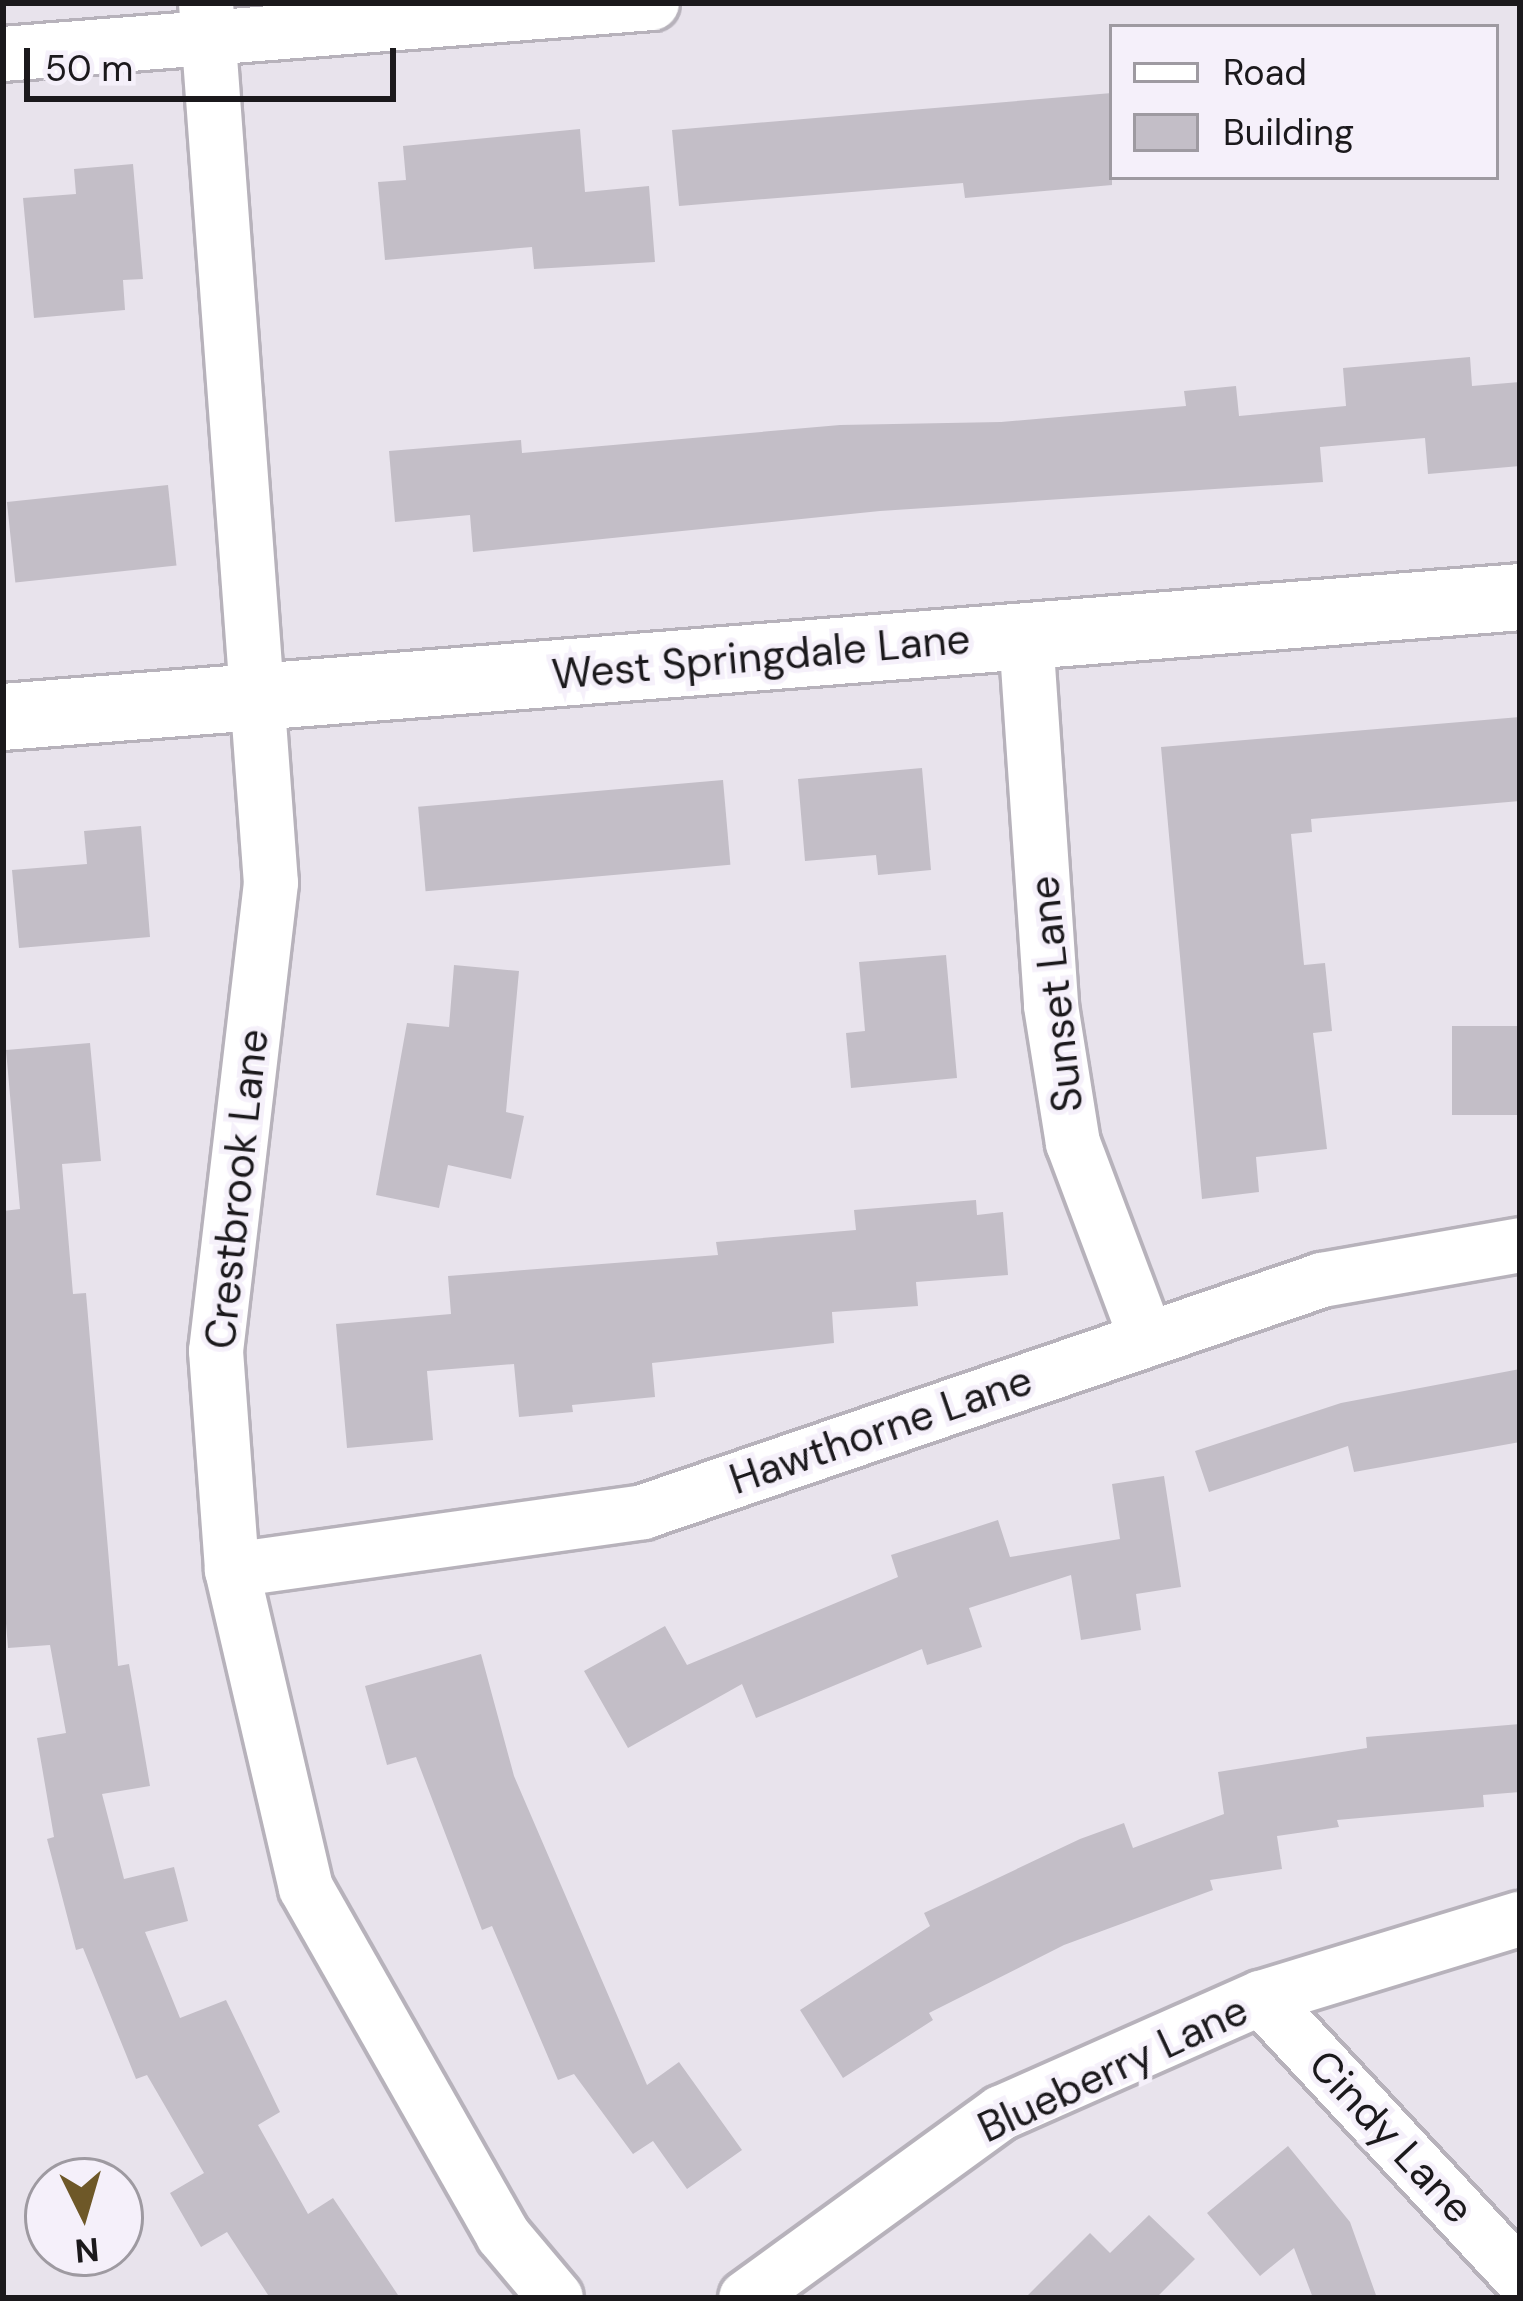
<!DOCTYPE html>
<html>
<head>
<meta charset="utf-8">
<style>
  body { margin:0 }
  #map { position:relative; width:1523px; height:2301px; overflow:hidden; background:#e8e3ec; font-family:"DM Sans",sans-serif }
  div>[style] { position:absolute }
  .building>* { inset:0; background:#c3bec7; transform-origin:0 0 }
  .roads { filter:drop-shadow(3px 0 #b7b2bb) drop-shadow(-3px 0 #b7b2bb) drop-shadow(0 3px #b7b2bb) drop-shadow(0 -3px #b7b2bb) }
  .minor>* { height:54px; margin:-27px; padding:0 27px; transform-origin:27px; border-radius:27px; background:#fff }
  .tertiary>* { height:66px; margin:-33px; padding:0 33px; transform-origin:33px; border-radius:33px; background:#fff }
  span { translate:-50% -50%; white-space:nowrap; text-align:center; line-height:1.15; -webkit-text-stroke:10px #f5f0fa; paint-order:stroke }
  .street-label { font-size:42px; color:#1b191c }
  .frame { position:absolute; inset:0; border:6px solid #1b191c; pointer-events:none }
  .legend { position:absolute; left:1109px; top:24px; width:390px; height:156px; box-sizing:border-box; background:#f5f0fa; border:3px solid #9e9aa1; margin:0; padding:15px 21px; list-style:none; font-size:36px; color:#1b191c }
  .legend li { display:flex; align-items:center; gap:24px; height:60px }
  .legend b { width:60px; border:3px solid #9e9aa1 }
  .north { position:absolute; left:24px; top:2157px; width:120px; height:120px; box-sizing:border-box; background:#f5f0fa; border:3px solid #9e9aa1; border-radius:50%; rotate:175deg; font-size:33px; font-weight:700; line-height:48px; text-align:center; color:#1b191c }
  .north::after { content:''; display:block; margin:auto; width:42px; height:54px; background:#6e5828; clip-path:polygon(50% 0,100% 100%,50% 72%,0 100%) }
  .scale { position:absolute; left:24px; top:48px; width:372px; height:54px; box-sizing:border-box; border:6px solid #1b191c; border-top:0; padding-left:15px; font-size:36px; line-height:42px; white-space:nowrap; color:#1b191c; -webkit-text-stroke:9px #f5f0fa; paint-order:stroke }
</style>
</head>
<body>
<div id="map">
  <div class="building">
    <div style="clip-path:polygon(1112px 93px,1112px 185px,965px 198px,963px 183px,679px 206px,672px 130px)"></div>
    <div style="clip-path:polygon(580px 129px,585px 192px,649px 186px,655px 262px,534px 269px,532px 247px,385px 260px,378px 182px,406px 180px,403px 146px)"></div>
    <div style="clip-path:polygon(133px 164px,143px 279px,123px 280px,125px 310px,34px 318px,23px 198px,76px 194px,74px 169px)"></div>
    <div style="clip-path:polygon(1470px 357px,1472px 386px,1520px 382px,1520px 466px,1428px 474px,1425px 438px,1320px 447px,1323px 482px,880px 511px,473px 552px,470px 515px,395px 522px,389px 451px,521px 440px,522px 453px,840px 425px,1001px 422px,1186px 406px,1184px 391px,1236px 386px,1239px 416px,1346px 406px,1343px 368px)"></div>
    <div style="left:168px;top:485px;width:81px;height:162px;rotate:84deg"></div>
    <div style="clip-path:polygon(1520px 717px,1520px 801px,1311px 819px,1312px 832px,1291px 834px,1304px 965px,1325px 963px,1332px 1031px,1313px 1033px,1327px 1149px,1256px 1157px,1259px 1192px,1202px 1199px,1161px 747px)"></div>
    <div style="clip-path:polygon(922px 768px,931px 870px,878px 875px,876px 855px,805px 861px,798px 779px)"></div>
    <div style="left:723px;top:780px;width:85px;height:306px;rotate:85deg"></div>
    <div style="clip-path:polygon(141px 826px,150px 937px,19px 948px,12px 870px,87px 864px,84px 831px)"></div>
    <div style="clip-path:polygon(946px 955px,957px 1078px,851px 1088px,846px 1033px,865px 1031px,859px 962px)"></div>
    <div style="clip-path:polygon(454px 965px,519px 971px,506px 1112px,524px 1116px,511px 1179px,448px 1165px,439px 1208px,376px 1195px,407px 1023px,449px 1027px)"></div>
    <div style="left:1520px;top:1026px;width:89px;height:68px;rotate:90deg"></div>
    <div style="clip-path:polygon(90px 1043px,101px 1161px,62px 1164px,73px 1294px,86px 1293px,118px 1666px,129px 1664px,150px 1786px,102px 1794px,124px 1879px,174px 1867px,188px 1921px,145px 1932px,180px 2018px,226px 2000px,280px 2112px,258px 2125px,308px 2214px,333px 2198px,400px 2298px,270px 2298px,227px 2232px,201px 2247px,170px 2193px,204px 2173px,147px 2075px,136px 2079px,83px 1948px,76px 1950px,47px 1839px,54px 1837px,37px 1738px,66px 1733px,50px 1645px,8px 1648px,3px 1586px,3px 1211px,20px 1209px,6px 1050px)"></div>
    <div style="clip-path:polygon(976px 1200px,977px 1215px,1003px 1212px,1008px 1275px,916px 1282px,918px 1306px,832px 1312px,834px 1343px,652px 1363px,655px 1397px,572px 1405px,573px 1412px,519px 1417px,514px 1364px,427px 1371px,433px 1440px,347px 1448px,336px 1324px,451px 1314px,448px 1276px,718px 1255px,716px 1242px,856px 1230px,854px 1210px)"></div>
    <div style="clip-path:polygon(1520px 1369px,1520px 1442px,1354px 1472px,1348px 1446px,1209px 1492px,1195px 1451px,1341px 1403px)"></div>
    <div style="clip-path:polygon(1164px 1476px,1181px 1587px,1136px 1594px,1141px 1630px,1081px 1640px,1071px 1575px,969px 1608px,982px 1647px,927px 1665px,922px 1649px,756px 1718px,742px 1684px,628px 1748px,584px 1671px,665px 1626px,687px 1665px,898px 1577px,891px 1555px,998px 1520px,1010px 1557px,1120px 1539px,1112px 1484px)"></div>
    <div style="clip-path:polygon(481px 1654px,514px 1776px,647px 2085px,679px 2062px,742px 2150px,687px 2189px,653px 2141px,633px 2154px,574px 2074px,558px 2080px,492px 1926px,482px 1930px,416px 1757px,387px 1765px,365px 1686px)"></div>
    <div style="clip-path:polygon(1520px 1724px,1520px 1792px,1483px 1795px,1484px 1807px,1337px 1820px,1339px 1827px,1277px 1836px,1282px 1869px,1210px 1880px,1213px 1890px,1064px 1945px,929px 2013px,933px 2020px,843px 2078px,800px 2010px,930px 1926px,924px 1913px,1080px 1839px,1124px 1823px,1133px 1848px,1224px 1814px,1218px 1772px,1367px 1748px,1366px 1737px)"></div>
    <div style="clip-path:polygon(1288px 2146px,1350px 2222px,1377px 2298px,1313px 2298px,1294px 2248px,1260px 2276px,1207px 2213px)"></div>
    <div style="clip-path:polygon(1149px 2215px,1195px 2259px,1156px 2298px,1025px 2298px,1090px 2233px,1110px 2253px)"></div>
  </div>
  <div class="roads">
    <div class="minor">
      <div style="left:206px;top:3px;width:882px;rotate:85.78deg"></div>
      <div style="left:271px;top:883px;width:471px;rotate:96.7deg"></div>
      <div style="left:216px;top:1351px;width:220px;rotate:85.8deg"></div>
      <div style="left:232px;top:1570px;width:326px;rotate:76.9deg"></div>
      <div style="left:306px;top:1888px;width:399px;rotate:60.4deg"></div>
      <div style="left:503px;top:2235px;width:82px;rotate:49.9deg"></div>
      <div style="left:3px;top:54px;width:651px;rotate:-4.49deg"></div>
      <div style="left:1026px;top:636px;width:371px;rotate:86.1deg"></div>
      <div style="left:1051px;top:1006px;width:139px;rotate:80.9deg"></div>
      <div style="left:1073px;top:1143px;width:210px;rotate:69.4deg"></div>
      <div style="left:232px;top:1570px;width:415px;rotate:-8deg"></div>
      <div style="left:643px;top:1512px;width:718px;rotate:-18.86deg"></div>
      <div style="left:1322px;top:1280px;width:201px;rotate:-10deg"></div>
      <div style="left:1261px;top:1998px;width:381px;rotate:47.1deg"></div>
      <div style="left:746px;top:2298px;width:315px;rotate:-36deg"></div>
      <div style="left:1001px;top:2113px;width:284px;rotate:-23.9deg"></div>
      <div style="left:1261px;top:1998px;width:271px;rotate:-17deg"></div>
    </div>
    <div class="tertiary">
      <div style="left:3px;top:717px;width:1522px;rotate:-4.52deg"></div>
    </div>
  </div>
  <div class="street-label">
    <span style="left:761px;top:657px;rotate:-5deg">West Springdale Lane</span>
    <span style="left:1056px;top:994px;rotate:-96deg">Sunset Lane</span>
    <span style="left:237px;top:1189px;rotate:-84deg">Crestbrook Lane</span>
    <span style="left:881px;top:1430px;rotate:-19deg">Hawthorne Lane</span>
    <span style="left:1113px;top:2069px;rotate:-25deg">Blueberry Lane</span>
    <span style="left:1391px;top:2137px;rotate:47deg">Cindy Lane</span>
  </div>
  <div class="frame"></div>
  <ul class="legend">
  <li><b style="height:15px;background:#fff"></b>Road</li>
  <li><b style="height:33px;background:#c3bec7"></b>Building</li>
  </ul>
  <div class="north">N</div>
  <div class="scale">50 m</div>
</div>
</body>
</html>
